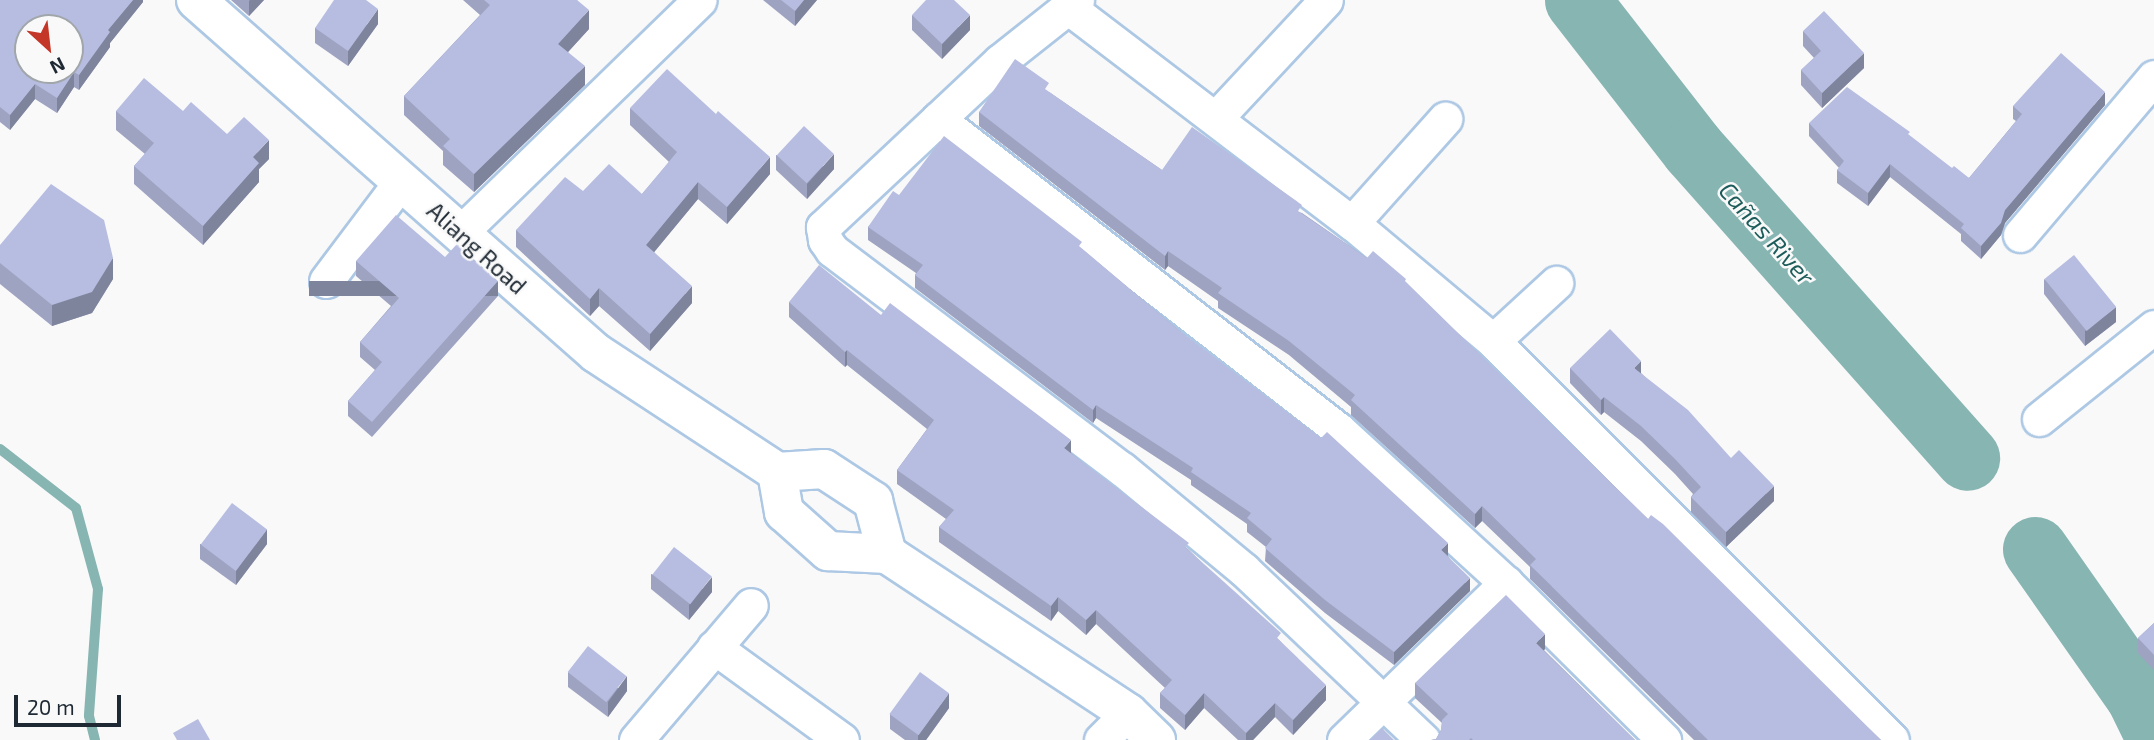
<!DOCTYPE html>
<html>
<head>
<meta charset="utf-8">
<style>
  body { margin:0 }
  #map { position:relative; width:2154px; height:740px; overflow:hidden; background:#f9f9f9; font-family:"Exo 2",sans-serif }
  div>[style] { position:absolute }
  .stream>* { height:10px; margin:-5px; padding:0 5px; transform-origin:5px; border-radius:5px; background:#87b5b2 }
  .river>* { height:65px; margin:-32.5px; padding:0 32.5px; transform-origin:32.5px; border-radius:32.5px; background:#87b5b2 }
  .roads { filter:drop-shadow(2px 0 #adc8e4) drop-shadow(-2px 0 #adc8e4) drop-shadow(0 2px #adc8e4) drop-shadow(0 -2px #adc8e4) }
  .street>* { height:33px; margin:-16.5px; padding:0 16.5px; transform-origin:16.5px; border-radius:16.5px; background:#fff }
  .secondary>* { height:38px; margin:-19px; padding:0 19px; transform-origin:19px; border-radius:19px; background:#fff }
  .wall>* { inset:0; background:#9da3c1 }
  .shaded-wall>* { inset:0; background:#7f849d; transform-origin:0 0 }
  .building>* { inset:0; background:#b6bde0; transform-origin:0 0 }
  span { translate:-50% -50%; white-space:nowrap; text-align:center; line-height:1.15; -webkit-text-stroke:5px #f9f9f9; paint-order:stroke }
  .street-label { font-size:23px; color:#1e2933 }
  .water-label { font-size:24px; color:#1c5c5a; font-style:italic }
  .north { position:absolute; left:14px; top:14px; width:70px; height:70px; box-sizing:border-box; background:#f9f9f9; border:2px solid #a1a6aa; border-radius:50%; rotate:153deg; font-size:19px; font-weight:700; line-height:28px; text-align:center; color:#1e2933 }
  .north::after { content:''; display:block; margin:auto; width:24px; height:32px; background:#c33628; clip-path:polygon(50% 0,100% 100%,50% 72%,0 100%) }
  .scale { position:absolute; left:14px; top:695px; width:107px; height:32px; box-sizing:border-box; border:4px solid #1e2933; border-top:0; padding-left:9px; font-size:21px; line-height:24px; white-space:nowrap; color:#1e2933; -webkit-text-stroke:5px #f9f9f9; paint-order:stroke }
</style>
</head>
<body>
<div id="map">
  <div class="stream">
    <div style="left:0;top:449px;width:96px;rotate:37.8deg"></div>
    <div style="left:76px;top:508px;width:84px;rotate:74.8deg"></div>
    <div style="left:98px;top:589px;width:127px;rotate:94.1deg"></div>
    <div style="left:89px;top:716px;width:25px;rotate:76deg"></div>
  </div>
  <div class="river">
    <div style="left:1577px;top:0;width:189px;rotate:52.1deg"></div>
    <div style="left:1693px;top:149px;width:413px;rotate:48.4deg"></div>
    <div style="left:2035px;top:549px;width:179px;rotate:55deg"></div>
    <div style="left:2138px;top:696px;width:37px;rotate:64deg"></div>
  </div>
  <div class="roads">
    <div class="street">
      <div style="left:1077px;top:0;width:98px;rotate:141.6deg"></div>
      <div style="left:1000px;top:61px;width:243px;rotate:136.8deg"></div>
      <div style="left:823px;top:227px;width:13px;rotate:81deg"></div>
      <div style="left:825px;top:240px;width:12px;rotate:55deg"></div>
      <div style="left:832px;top:250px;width:363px;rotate:37.1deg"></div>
      <div style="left:1122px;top:469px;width:158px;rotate:39.6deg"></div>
      <div style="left:1244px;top:570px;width:247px;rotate:43.5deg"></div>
      <div style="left:1068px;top:7px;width:357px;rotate:37.3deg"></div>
      <div style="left:1352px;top:223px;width:184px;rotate:39.9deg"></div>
      <div style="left:1493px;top:341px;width:564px;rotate:45deg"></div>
      <div style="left:1216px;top:118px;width:161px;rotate:-47deg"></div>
      <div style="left:938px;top:119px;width:507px;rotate:37.8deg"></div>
      <div style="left:1339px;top:430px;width:226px;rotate:42.5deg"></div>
      <div style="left:1506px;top:583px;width:223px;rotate:44.8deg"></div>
      <div style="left:1352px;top:223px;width:140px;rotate:-48.2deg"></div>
      <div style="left:460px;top:233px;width:334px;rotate:-44.2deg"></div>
      <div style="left:2020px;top:235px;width:207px;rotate:-49.7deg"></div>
      <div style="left:326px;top:281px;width:125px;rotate:-53.1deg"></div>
      <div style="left:1493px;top:341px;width:86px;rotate:-42.6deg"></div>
      <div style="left:2039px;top:419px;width:147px;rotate:-38.7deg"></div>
      <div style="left:714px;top:647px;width:158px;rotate:36deg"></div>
      <div style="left:636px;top:740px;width:177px;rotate:-49.6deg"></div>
      <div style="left:1101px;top:740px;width:38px;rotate:-45deg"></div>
      <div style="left:1344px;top:740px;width:226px;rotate:-44.1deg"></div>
    </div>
    <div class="secondary">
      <div style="left:196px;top:0;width:533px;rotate:41.43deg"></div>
      <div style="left:596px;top:353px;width:217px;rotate:33.3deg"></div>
      <div style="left:777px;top:472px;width:41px;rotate:80.1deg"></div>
      <div style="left:784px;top:512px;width:59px;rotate:41.6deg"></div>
      <div style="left:828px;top:551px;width:59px;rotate:2.9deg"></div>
      <div style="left:887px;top:554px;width:289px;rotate:33.4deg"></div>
      <div style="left:1128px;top:713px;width:39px;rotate:44deg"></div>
      <div style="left:777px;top:472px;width:47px;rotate:-3.7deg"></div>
      <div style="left:824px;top:469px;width:59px;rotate:33.1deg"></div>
      <div style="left:873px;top:501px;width:55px;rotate:75.2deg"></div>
    </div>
  </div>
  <div class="wall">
    <div style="clip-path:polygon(0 0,143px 0,143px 2px,110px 43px,110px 47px,79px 90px,74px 87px,57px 113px,35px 99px,10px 130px,0 122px)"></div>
    <div style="clip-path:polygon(231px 0,264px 0,249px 16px)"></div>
    <div style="clip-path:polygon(463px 0,577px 0,589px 29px,568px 52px,585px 85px,474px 192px,443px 165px,443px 151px,404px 115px,404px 96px,480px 15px)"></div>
    <div style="clip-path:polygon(763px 0,817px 0,795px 26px)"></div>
    <div style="clip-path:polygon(912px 15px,970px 30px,942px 59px,912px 30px)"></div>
    <div style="clip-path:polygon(378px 24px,348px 66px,315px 43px,315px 28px)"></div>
    <div style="clip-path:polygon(1803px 31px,1864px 68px,1822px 108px,1801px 85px,1801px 70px,1814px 58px,1803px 46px)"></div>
    <div style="clip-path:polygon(1049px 92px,1162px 170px,1302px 213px,1367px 258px,1406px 283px,1648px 519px,1881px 740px,1694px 740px,1530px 579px,1530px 567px,1482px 521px,1475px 528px,1351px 415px,1351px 407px,1289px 355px,1218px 308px,1218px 301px,1168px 266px,1165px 270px,979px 126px,979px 112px)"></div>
    <div style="clip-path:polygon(2105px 105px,2005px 223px,2001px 235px,1981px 259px,1961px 241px,1961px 234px,1890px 177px,1868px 206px,1837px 183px,1837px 170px,1839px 168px,1809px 136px,1809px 123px,1952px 168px,1969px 178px,2016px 121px,2013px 119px,2013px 106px)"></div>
    <div style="clip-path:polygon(630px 108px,770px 174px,727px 224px,698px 199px,654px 252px,692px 303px,650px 351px,599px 306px,590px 316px,516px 247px,516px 230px,642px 194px,669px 162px,630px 125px)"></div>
    <div style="clip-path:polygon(116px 111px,183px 111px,269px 159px,259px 169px,259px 182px,203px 245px,134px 184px,134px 166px,145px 154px,116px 130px)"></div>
    <div style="clip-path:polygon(776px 155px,834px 169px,807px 199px,776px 170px)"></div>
    <div style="clip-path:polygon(899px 195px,1082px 249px,1448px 556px,1470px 591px,1394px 665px,1325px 613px,1265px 561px,1266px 547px,1247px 532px,1247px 524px,1191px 485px,1191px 480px,1096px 418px,1093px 423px,915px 288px,915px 275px,916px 273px,868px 240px,868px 227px)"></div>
    <div style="clip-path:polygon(0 245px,113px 279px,92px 313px,52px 326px,0 284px)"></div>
    <div style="clip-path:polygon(445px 257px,498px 296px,372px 437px,348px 416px,348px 401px,375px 370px,360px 357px,360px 342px,391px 306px,356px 276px,356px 261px)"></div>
    <div style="clip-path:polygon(2044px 279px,2116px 322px,2085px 346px,2044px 294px)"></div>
    <div style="clip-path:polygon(789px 302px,881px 315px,1071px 453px,1189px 550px,1281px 642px,1326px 700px,1293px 735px,1275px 717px,1253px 740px,1238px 740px,1204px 708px,1185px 730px,1160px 708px,1160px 693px,1165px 688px,1096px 624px,1086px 635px,1058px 611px,1051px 621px,939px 542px,939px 527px,946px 519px,897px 484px,897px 470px,927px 429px,847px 365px,845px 367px,789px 317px)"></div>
    <div style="clip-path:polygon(1570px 368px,1641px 373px,1774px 501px,1726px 547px,1691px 512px,1691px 497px,1693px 494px,1675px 474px,1641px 441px,1604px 412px,1601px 415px,1570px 383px)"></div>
    <div style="clip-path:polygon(200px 544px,267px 544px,236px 585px,200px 559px)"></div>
    <div style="clip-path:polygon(651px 574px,712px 592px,689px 620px,651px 589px)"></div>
    <div style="clip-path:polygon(2154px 623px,2154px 670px,2138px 653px,2138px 638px)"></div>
    <div style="clip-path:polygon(1545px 649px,1544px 650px,1635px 740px,1431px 740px,1436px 739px,1441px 730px,1442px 723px,1415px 698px,1415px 683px)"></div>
    <div style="clip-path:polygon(568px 672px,627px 691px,608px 717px,568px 687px)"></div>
    <div style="clip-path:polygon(949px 708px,926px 740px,905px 740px,890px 729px,890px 714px)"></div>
  </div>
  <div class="shaded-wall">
    <div style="clip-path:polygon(133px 0,143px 0,143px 2px,110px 43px,110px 47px,79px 90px,79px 75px,108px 30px)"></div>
    <div style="clip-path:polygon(250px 0,264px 0,249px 16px,249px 1px)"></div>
    <div style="clip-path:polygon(804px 0,817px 0,795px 26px,795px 11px)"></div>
    <div style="clip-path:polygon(378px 9px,378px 24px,348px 66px,348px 51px)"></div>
    <div style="clip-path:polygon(589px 10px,589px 29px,558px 63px,558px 44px)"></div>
    <div style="clip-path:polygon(970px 15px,970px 30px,942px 59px,942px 44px)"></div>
    <div style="clip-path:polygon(1864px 53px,1864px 68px,1822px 108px,1822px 93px)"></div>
    <div style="clip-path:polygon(585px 66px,585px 85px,474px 192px,474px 174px)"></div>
    <div style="clip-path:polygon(74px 72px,74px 87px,57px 113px,57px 98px)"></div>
    <div style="clip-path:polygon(35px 84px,35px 99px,10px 130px,10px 115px)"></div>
    <div style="clip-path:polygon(2105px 92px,2105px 105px,2005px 223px,2001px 235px,1981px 259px,1981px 246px,2005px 210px)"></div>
    <div style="clip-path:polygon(269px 140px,269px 159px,259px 169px,259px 182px,203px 245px,203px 226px,253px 157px)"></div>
    <div style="clip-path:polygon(834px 154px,834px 169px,807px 199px,807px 184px)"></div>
    <div style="clip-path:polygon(770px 157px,770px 174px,727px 224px,727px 207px)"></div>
    <div style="clip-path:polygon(1890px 164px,1890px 177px,1868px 206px,1868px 193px)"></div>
    <div style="clip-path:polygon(698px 182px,698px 199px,646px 262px,646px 245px)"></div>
    <div style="clip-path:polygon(1168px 251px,1168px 266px,1165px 270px,1165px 256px)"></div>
    <div style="clip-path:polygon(113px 258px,113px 279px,92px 313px,52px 326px,52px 305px)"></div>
    <div style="left:498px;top:281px;width:15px;height:189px;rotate:90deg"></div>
    <div style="clip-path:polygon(692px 286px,692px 303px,650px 351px,650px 334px)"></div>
    <div style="clip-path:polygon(599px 288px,599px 306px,590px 316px,590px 299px)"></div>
    <div style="clip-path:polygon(2116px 307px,2116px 322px,2085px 346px,2085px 331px)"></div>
    <div style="clip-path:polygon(847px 350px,847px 365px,845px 367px,845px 352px)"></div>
    <div style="clip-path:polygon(1641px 361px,1641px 376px,1634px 368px)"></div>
    <div style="clip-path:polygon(1604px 397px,1604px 412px,1601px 415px,1601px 400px)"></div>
    <div style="clip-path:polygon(1096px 405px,1096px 418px,1093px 423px,1093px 410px)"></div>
    <div style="clip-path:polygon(1071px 440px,1071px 454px,1064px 448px)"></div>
    <div style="clip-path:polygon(1774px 486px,1774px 501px,1726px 547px,1726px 532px)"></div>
    <div style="clip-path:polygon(1482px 506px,1482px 521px,1475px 528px,1475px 514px)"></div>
    <div style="clip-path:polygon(267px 529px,267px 544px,236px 585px,236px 570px)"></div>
    <div style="clip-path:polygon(1448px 543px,1448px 556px,1441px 550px)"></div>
    <div style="clip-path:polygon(712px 577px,712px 592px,689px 620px,689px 605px)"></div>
    <div style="clip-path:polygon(1470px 578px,1470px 591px,1394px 665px,1394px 652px)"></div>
    <div style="clip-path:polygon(1058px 597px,1058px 611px,1051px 621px,1051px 606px)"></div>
    <div style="clip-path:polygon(1096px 610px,1096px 624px,1086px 635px,1086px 620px)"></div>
    <div style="clip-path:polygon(1545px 634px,1545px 649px,1536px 658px,1536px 643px)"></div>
    <div style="clip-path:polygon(627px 676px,627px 691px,608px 717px,608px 702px)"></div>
    <div style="clip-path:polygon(1326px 685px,1326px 700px,1293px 735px,1293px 720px)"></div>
    <div style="clip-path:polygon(949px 693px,949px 708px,926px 740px,918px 740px,918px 735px)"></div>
    <div style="clip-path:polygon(1204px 693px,1204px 708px,1185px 730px,1185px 715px)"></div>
    <div style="clip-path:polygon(1275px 703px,1275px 717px,1253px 740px,1246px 740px,1246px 733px)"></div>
  </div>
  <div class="building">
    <div style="clip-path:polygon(evenodd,0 0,133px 0,108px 30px,110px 32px,79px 75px,74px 72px,57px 98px,35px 84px,10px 115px,0 107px,0 0,28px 28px,70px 28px,70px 70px,28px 70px,28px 28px)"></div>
    <div style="clip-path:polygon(334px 0,366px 0,378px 9px,348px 51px,315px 28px)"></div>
    <div style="clip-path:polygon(484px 0,577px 0,589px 10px,558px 44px,585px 66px,474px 174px,443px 146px,450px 139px,404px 96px,490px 5px)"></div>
    <div style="clip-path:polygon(781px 0,804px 0,795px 11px)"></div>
    <div style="clip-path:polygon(926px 0,954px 0,970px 15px,942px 44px,912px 15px)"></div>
    <div style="clip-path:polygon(1824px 11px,1864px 53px,1822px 93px,1801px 70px,1821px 51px,1803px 31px)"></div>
    <div style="clip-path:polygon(2061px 53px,2105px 92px,2005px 210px,2001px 223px,1981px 246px,1961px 228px,1964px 224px,1890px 164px,1868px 193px,1837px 170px,1844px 161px,1809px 123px,1847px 87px,1910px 132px,1908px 134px,1952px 168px,1954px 166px,1969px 178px,2022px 114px,2013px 106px)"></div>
    <div style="clip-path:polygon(1015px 59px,1049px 83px,1045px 89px,1162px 170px,1192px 127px,1302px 205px,1298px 211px,1367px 258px,1373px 251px,1406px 279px,1405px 281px,1648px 519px,1651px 515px,1663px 524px,1881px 740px,1708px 740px,1530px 565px,1536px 559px,1482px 506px,1475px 514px,1351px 400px,1355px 395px,1289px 341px,1218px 293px,1222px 288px,1168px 251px,1165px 256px,979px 112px)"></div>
    <div style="clip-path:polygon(667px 69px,716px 114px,718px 111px,770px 157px,727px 207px,698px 182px,646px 245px,692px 286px,650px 334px,599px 288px,590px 299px,516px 230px,565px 177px,583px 191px,609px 164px,642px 194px,677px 152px,630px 108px)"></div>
    <div style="clip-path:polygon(144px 78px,183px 111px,191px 102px,227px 134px,244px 117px,269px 140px,253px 157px,259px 163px,203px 226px,134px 166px,154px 143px,116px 111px)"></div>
    <div style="left:804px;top:126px;width:41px;height:40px;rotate:43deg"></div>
    <div style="clip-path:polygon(944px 136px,1082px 242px,1079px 246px,1181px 332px,1321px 438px,1327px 432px,1448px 543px,1441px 550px,1470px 578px,1394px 652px,1325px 600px,1265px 548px,1272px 539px,1247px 518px,1251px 513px,1191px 472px,1193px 468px,1096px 405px,1093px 410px,915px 275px,923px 265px,868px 227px,893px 191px,899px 195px)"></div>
    <div style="clip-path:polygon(51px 184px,104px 220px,113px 258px,92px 292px,52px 305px,0 263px,0 245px)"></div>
    <div style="clip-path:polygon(396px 215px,445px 257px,457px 244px,498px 281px,372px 422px,348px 401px,382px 362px,360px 342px,399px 298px,356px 261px)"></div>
    <div style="left:2074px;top:255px;width:67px;height:38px;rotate:51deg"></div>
    <div style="clip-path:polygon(819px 265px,881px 315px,890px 303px,1071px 440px,1064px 448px,1189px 543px,1185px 547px,1281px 633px,1277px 638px,1326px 685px,1293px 720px,1275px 703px,1246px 733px,1204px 693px,1185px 715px,1160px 693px,1172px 680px,1096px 610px,1086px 620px,1058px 597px,1051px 606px,939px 527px,954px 510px,897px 470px,934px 420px,847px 350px,845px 352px,789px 302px)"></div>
    <div style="clip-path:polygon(1610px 329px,1641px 361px,1634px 368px,1688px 410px,1731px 458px,1739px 450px,1774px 486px,1726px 532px,1691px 497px,1701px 487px,1675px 459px,1641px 426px,1604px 397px,1601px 400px,1570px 368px)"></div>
    <div style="left:232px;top:503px;width:44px;height:52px;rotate:37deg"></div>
    <div style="left:674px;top:547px;width:48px;height:35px;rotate:38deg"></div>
    <div style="clip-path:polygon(1506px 595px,1545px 634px,1536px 643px,1635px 740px,1473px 740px,1471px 738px,1469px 740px,1431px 740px,1436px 739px,1441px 730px,1442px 720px,1448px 714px,1415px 683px)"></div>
    <div style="clip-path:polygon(2154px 623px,2154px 655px,2138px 638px)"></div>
    <div style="left:588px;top:646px;width:49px;height:33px;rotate:38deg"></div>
    <div style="left:920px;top:672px;width:36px;height:52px;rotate:36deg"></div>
    <div style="clip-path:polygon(198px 719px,210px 740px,177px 740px,173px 733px)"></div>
    <div style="clip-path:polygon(1382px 728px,1394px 740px,1370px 740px)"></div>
  </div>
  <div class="street-label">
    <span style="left:477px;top:248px;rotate:42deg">Aliang Road</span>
  </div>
  <div class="water-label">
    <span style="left:1767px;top:233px;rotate:48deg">Cañas River</span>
  </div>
  <div class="north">N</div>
  <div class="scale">20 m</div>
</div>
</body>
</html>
